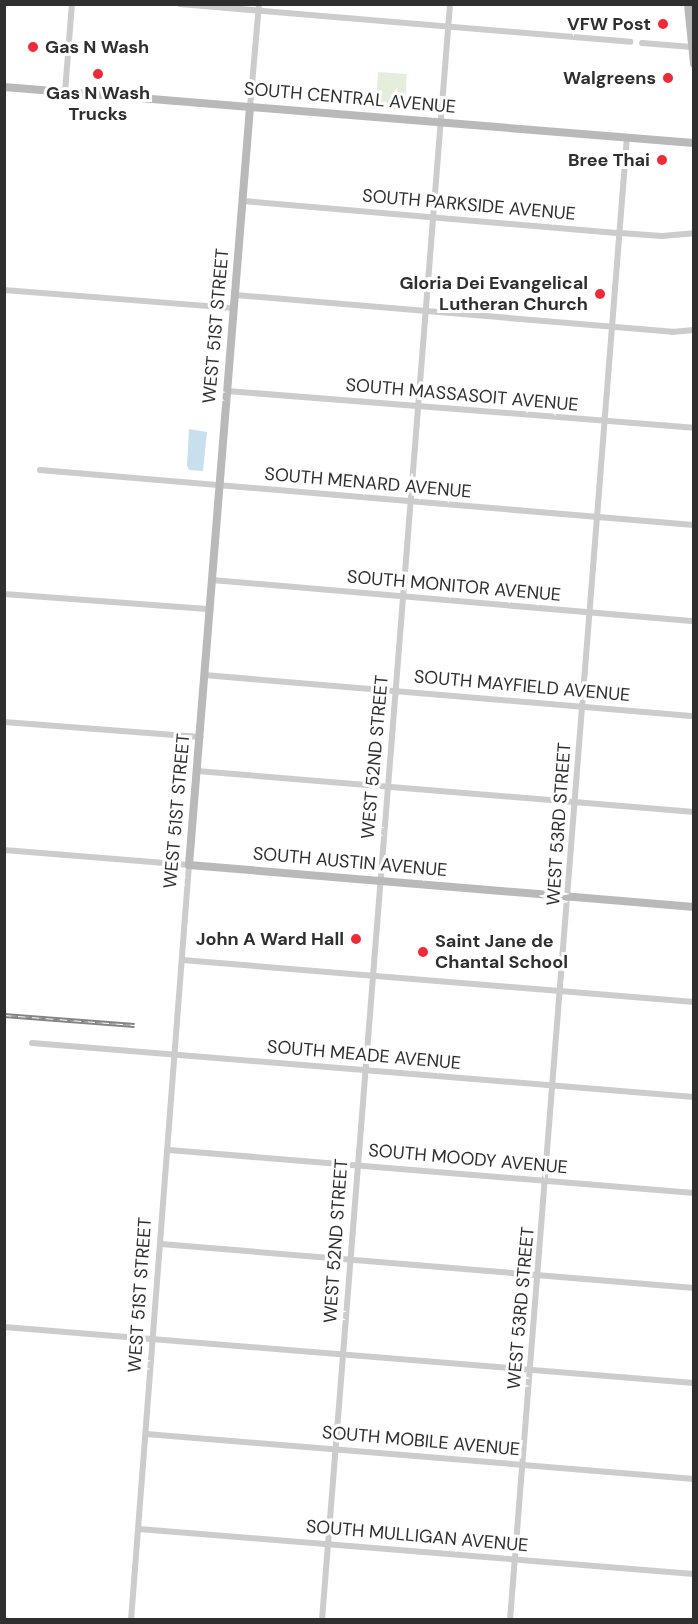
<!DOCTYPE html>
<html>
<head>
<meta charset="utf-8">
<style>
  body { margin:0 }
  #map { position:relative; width:698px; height:1624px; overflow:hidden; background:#fff; font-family:"DM Sans",sans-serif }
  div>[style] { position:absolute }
  .green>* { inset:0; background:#e5eddc; transform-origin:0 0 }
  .water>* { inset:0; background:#c8dfee }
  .street>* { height:6px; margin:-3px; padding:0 3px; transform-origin:3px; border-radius:3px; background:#ccc }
  .secondary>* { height:8px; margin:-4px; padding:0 4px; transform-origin:4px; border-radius:4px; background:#b9b9b9 }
  .rail>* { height:4.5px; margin-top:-2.25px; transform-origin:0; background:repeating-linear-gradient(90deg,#fff 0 7px,#848484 0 14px); box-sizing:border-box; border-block:2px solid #848484 }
  .dots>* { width:16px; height:16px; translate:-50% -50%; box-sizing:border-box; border:3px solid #fff; border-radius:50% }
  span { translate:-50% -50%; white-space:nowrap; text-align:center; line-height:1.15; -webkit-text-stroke:6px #fff; paint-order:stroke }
  .poi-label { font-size:18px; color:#2f2f2f; font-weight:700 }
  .right { translate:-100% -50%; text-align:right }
  .left { translate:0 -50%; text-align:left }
  .street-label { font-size:18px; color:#2f2f2f }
  .frame { position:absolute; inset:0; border:6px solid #2f2f2f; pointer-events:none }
</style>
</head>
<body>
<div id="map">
  <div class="green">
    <div style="left:378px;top:72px;width:29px;height:36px;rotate:4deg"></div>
  </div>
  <div class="water">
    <div style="clip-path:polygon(189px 429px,207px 432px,203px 471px,189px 470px,187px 465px)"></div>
  </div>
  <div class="street">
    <div style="left:180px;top:4px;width:452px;rotate:4.8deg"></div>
    <div style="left:642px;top:43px;width:50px;rotate:4.6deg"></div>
    <div style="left:65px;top:92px;width:88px;rotate:-85.5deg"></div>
    <div style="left:250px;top:107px;width:103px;rotate:-85deg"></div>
    <div style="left:243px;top:201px;width:378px;rotate:4.9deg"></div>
    <div style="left:620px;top:233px;width:42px;rotate:4.1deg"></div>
    <div style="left:662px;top:236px;width:32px;rotate:-5deg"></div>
    <div style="left:4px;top:290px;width:231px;rotate:4.5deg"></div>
    <div style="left:235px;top:295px;width:439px;rotate:4.8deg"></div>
    <div style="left:672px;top:332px;width:22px;rotate:-5deg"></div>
    <div style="left:227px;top:391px;width:468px;rotate:4.5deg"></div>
    <div style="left:40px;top:470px;width:656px;rotate:4.81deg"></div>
    <div style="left:212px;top:580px;width:484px;rotate:4.9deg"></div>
    <div style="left:4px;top:594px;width:207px;rotate:4.2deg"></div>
    <div style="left:204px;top:675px;width:492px;rotate:4.8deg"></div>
    <div style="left:4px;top:722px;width:197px;rotate:4.4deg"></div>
    <div style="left:197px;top:771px;width:499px;rotate:4.7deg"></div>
    <div style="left:4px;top:850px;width:186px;rotate:4.6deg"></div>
    <div style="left:189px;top:865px;width:757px;rotate:94.39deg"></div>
    <div style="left:182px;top:960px;width:514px;rotate:4.69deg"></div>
    <div style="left:32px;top:1043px;width:664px;rotate:4.66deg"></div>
    <div style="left:169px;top:1150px;width:527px;rotate:4.68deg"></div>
    <div style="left:161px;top:1244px;width:535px;rotate:4.72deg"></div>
    <div style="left:4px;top:1327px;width:692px;rotate:4.64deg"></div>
    <div style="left:146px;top:1434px;width:550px;rotate:4.69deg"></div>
    <div style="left:139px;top:1529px;width:557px;rotate:4.64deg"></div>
    <div style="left:322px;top:1620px;width:1621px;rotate:-85.47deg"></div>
    <div style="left:510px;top:1620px;width:1487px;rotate:-85.49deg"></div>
  </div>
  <div class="secondary">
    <div style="left:688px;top:4px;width:60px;rotate:84.3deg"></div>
    <div style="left:4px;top:87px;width:692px;rotate:4.64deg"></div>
    <div style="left:250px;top:107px;width:760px;rotate:94.6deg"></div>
    <div style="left:189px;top:865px;width:507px;rotate:4.75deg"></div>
  </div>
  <div class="rail">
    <div style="left:4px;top:1015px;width:131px;rotate:4.4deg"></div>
  </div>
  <div class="dots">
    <div style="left:663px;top:24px;background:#ee2a39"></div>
    <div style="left:33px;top:47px;background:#ee2a39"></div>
    <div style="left:98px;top:74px;background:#ee2a39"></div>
    <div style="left:668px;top:78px;background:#ee2a39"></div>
    <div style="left:662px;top:160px;background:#ee2a39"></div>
    <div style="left:600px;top:294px;background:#ee2a39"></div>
    <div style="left:356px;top:939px;background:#ee2a39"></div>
    <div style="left:423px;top:952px;background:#ee2a39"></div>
  </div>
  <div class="poi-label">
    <span class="right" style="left:651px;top:24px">VFW Post</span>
    <span class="left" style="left:45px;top:47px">Gas N Wash</span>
    <span class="right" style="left:656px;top:78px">Walgreens</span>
    <span style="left:98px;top:104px">Gas N Wash<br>Trucks</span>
    <span class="right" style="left:650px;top:160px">Bree Thai</span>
    <span class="right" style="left:588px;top:294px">Gloria Dei Evangelical<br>Lutheran Church</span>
    <span class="right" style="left:344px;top:939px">John A Ward Hall</span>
    <span class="left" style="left:435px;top:952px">Saint Jane de<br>Chantal School</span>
  </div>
  <div class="street-label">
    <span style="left:350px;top:98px;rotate:5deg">SOUTH CENTRAL AVENUE</span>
    <span style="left:469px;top:205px;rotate:5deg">SOUTH PARKSIDE AVENUE</span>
    <span style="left:216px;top:326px;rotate:-85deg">WEST 51ST STREET</span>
    <span style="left:462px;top:395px;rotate:5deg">SOUTH MASSASOIT AVENUE</span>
    <span style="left:368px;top:483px;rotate:5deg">SOUTH MENARD AVENUE</span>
    <span style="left:454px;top:586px;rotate:5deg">SOUTH MONITOR AVENUE</span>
    <span style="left:522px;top:686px;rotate:5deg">SOUTH MAYFIELD AVENUE</span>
    <span style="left:375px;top:757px;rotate:-85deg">WEST 52ND STREET</span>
    <span style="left:177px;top:811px;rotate:-85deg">WEST 51ST STREET</span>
    <span style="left:559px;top:824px;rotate:-86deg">WEST 53RD STREET</span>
    <span style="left:350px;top:862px;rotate:5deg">SOUTH AUSTIN AVENUE</span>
    <span style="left:364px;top:1055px;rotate:5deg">SOUTH MEADE AVENUE</span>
    <span style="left:468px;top:1159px;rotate:5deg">SOUTH MOODY AVENUE</span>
    <span style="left:336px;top:1241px;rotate:-86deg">WEST 52ND STREET</span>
    <span style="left:140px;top:1295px;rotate:-86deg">WEST 51ST STREET</span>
    <span style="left:521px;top:1308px;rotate:-85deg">WEST 53RD STREET</span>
    <span style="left:421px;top:1441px;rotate:5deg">SOUTH MOBILE AVENUE</span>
    <span style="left:417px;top:1536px;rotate:5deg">SOUTH MULLIGAN AVENUE</span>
  </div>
  <div class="frame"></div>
</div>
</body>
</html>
